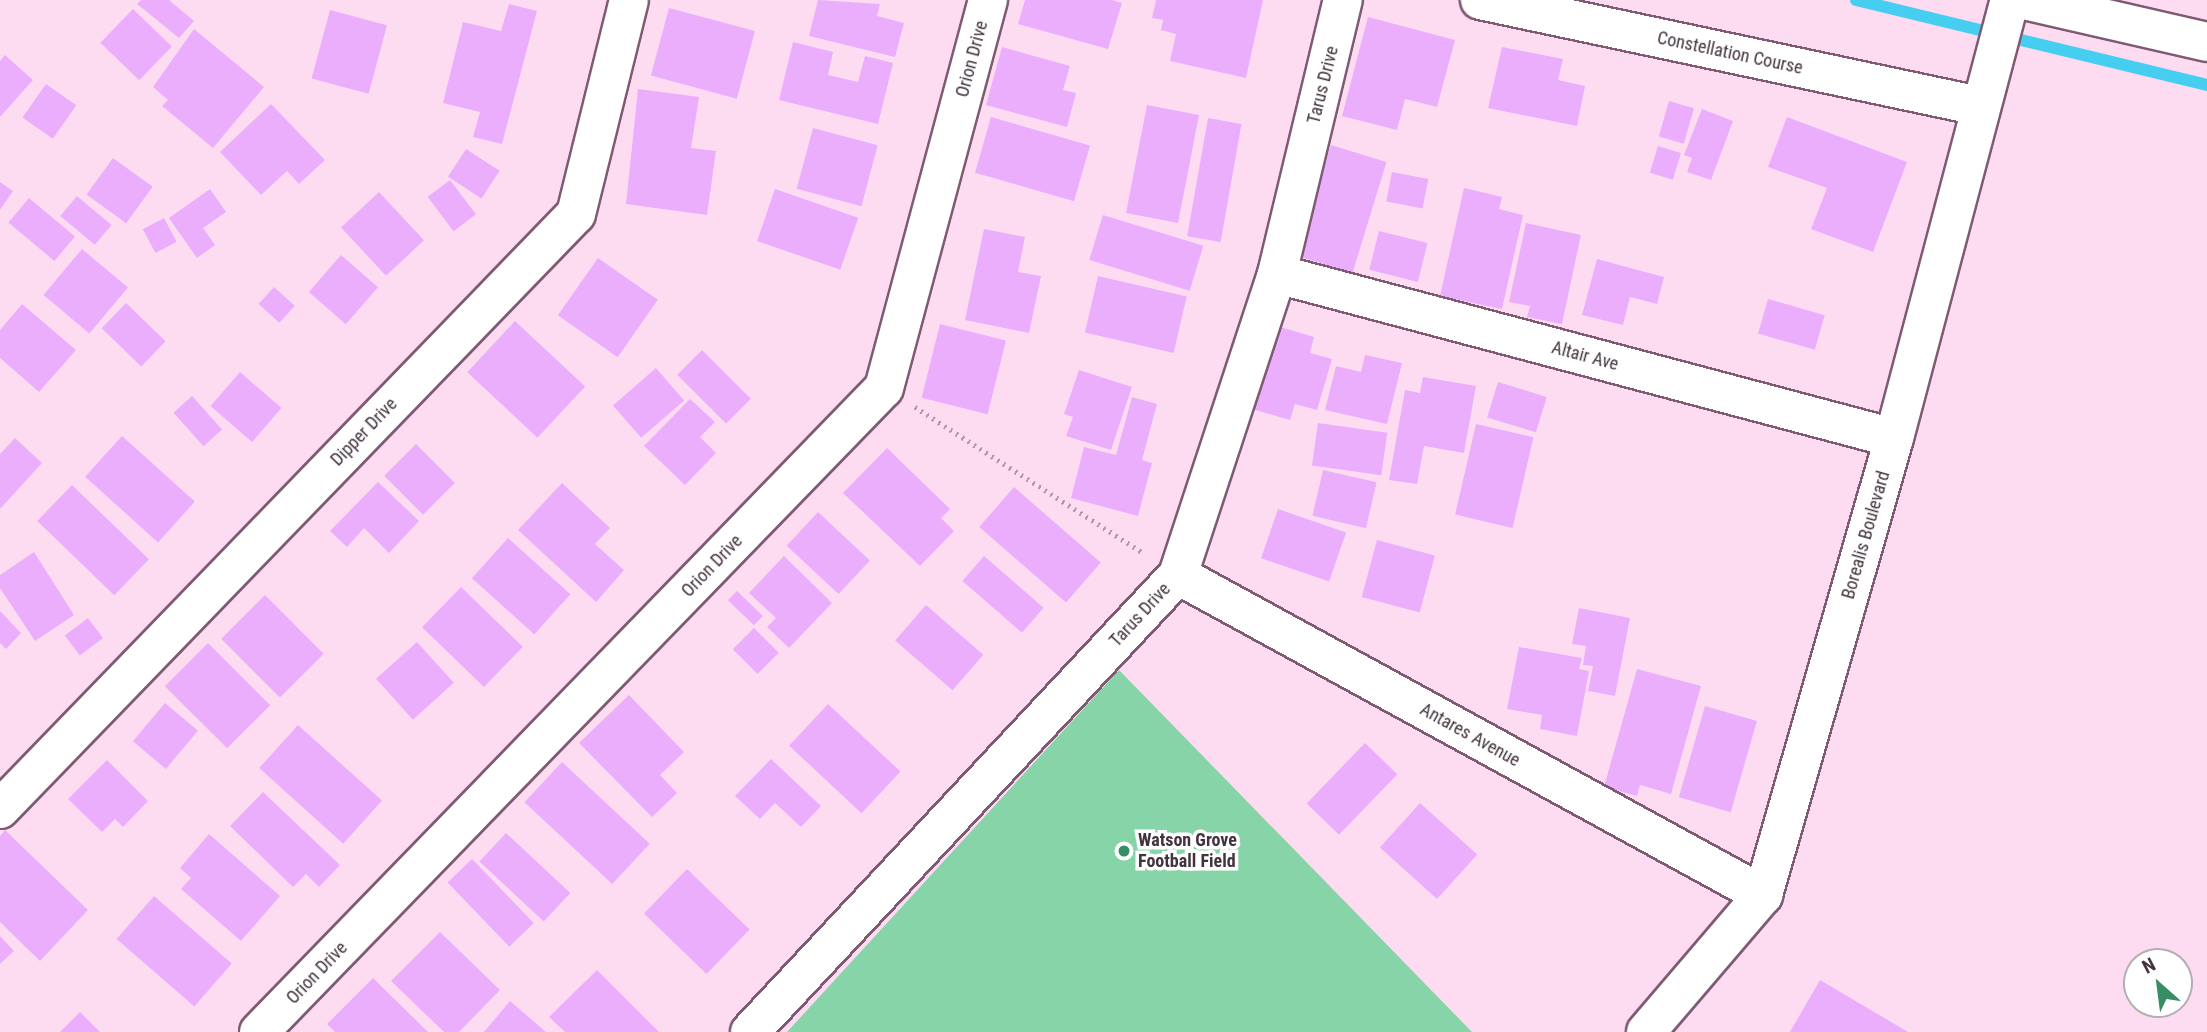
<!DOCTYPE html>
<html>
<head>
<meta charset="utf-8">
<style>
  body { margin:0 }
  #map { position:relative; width:2207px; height:1032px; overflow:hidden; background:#fddcf2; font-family:"Roboto Condensed",sans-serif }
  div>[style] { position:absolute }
  .green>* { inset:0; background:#88d4a9 }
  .stream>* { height:12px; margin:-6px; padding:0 6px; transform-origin:6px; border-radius:6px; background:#46cef1 }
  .building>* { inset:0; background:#eaaefc; transform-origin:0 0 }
  .path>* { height:4.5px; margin-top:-2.25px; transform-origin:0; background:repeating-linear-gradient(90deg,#b197a8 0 2px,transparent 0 7px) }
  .roads { filter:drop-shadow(2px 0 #7e5b73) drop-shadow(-2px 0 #7e5b73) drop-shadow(0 2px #7e5b73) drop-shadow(0 -2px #7e5b73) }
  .minor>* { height:38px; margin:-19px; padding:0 19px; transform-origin:19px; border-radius:19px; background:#fff }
  .dots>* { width:19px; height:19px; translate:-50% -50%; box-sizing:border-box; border:4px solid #fff; border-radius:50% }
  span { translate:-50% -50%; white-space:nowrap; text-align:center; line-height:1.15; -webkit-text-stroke:7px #fff; paint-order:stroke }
  .street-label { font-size:18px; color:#43333e }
  .poi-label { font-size:18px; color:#43333e; font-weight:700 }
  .left { translate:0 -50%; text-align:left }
  .north { position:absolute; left:2123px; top:948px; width:70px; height:70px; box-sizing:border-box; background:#fff; border:2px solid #b4adb2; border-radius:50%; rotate:332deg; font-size:19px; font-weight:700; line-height:28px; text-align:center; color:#43333e }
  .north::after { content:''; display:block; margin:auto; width:24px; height:32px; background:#378e63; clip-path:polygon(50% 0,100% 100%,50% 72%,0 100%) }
</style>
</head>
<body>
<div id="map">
  <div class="green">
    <div style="clip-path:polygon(1119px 670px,1472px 1032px,787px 1032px)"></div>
  </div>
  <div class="stream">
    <div style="left:1856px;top:0;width:361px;rotate:13.6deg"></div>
  </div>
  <div class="building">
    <div style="clip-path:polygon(141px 0,169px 0,194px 21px,179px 38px,137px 4px)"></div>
    <div style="clip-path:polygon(818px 0,880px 4px,877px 16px,904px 23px,895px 57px,809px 36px)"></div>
    <div style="clip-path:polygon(1025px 0,1112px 0,1122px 3px,1108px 49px,1018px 24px)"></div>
    <div style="clip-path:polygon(1156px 0,1263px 0,1246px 78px,1170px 61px,1176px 34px,1161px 30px,1163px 20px,1152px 18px)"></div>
    <div style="clip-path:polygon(509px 4px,537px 11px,502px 144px,473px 137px,480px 112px,443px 103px,463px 22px,501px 31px)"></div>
    <div style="left:669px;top:8px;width:89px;height:70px;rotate:15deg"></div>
    <div style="left:133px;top:9px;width:54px;height:47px;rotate:44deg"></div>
    <div style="left:330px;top:10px;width:59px;height:71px;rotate:15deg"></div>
    <div style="clip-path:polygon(1368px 17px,1455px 40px,1437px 107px,1405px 99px,1397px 130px,1342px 116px)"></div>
    <div style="clip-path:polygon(194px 29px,264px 87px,213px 148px,162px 106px,168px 100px,153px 87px)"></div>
    <div style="clip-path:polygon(793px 42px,833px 52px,828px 75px,858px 82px,865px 56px,893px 63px,878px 124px,779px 100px)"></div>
    <div style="clip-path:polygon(1002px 47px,1070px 66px,1063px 90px,1076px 93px,1067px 127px,986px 105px)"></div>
    <div style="clip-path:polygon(1502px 47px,1563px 59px,1558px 80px,1585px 86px,1577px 126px,1488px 108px)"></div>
    <div style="clip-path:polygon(5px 55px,33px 80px,0 117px,0 61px)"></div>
    <div style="left:46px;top:84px;width:37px;height:41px;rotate:35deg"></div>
    <div style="clip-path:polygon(638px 89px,699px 97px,691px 148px,716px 151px,707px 215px,626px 204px)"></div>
    <div style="left:1669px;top:101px;width:26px;height:37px;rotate:16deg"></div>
    <div style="clip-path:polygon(271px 104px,325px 160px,299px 184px,287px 171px,261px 195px,220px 152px)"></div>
    <div style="left:1147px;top:105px;width:53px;height:110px;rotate:11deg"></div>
    <div style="clip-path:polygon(1702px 109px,1733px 121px,1711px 180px,1687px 172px,1692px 158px,1684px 155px)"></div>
    <div style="left:991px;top:117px;width:103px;height:58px;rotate:16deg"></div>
    <div style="clip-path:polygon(1787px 117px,1907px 162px,1873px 252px,1811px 229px,1827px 188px,1768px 167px)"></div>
    <div style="left:1208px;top:118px;width:34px;height:120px;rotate:10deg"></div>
    <div style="left:813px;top:128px;width:67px;height:63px;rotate:15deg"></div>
    <div style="left:1331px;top:145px;width:58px;height:116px;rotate:17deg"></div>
    <div style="left:1658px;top:146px;width:24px;height:28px;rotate:17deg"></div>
    <div style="left:466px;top:149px;width:40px;height:33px;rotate:33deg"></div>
    <div style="left:113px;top:158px;width:49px;height:45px;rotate:36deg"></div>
    <div style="left:1392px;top:172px;width:37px;height:30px;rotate:11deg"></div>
    <div style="left:450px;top:180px;width:43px;height:28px;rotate:53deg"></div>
    <div style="clip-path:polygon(0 182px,13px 191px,0 210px)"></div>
    <div style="clip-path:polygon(1464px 188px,1502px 197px,1499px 209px,1523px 215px,1502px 309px,1440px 296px)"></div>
    <div style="clip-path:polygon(210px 189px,226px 212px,203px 228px,215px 245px,197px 258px,169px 218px)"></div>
    <div style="left:775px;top:189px;width:88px;height:55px;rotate:19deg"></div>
    <div style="left:379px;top:192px;width:66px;height:52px;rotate:47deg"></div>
    <div style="left:77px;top:196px;width:45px;height:26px;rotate:40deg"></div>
    <div style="left:29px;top:198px;width:60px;height:32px;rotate:40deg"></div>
    <div style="left:1103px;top:215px;width:105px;height:47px;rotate:17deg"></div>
    <div style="left:164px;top:218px;width:27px;height:24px;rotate:62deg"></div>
    <div style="clip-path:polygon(1526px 223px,1581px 235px,1562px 324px,1527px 317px,1530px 306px,1509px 302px)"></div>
    <div style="clip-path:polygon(984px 229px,1025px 237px,1018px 272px,1041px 276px,1029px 333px,965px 320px)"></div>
    <div style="left:1379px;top:231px;width:50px;height:40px;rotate:14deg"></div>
    <div style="left:82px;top:249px;width:60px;height:60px;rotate:40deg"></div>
    <div style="left:341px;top:255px;width:49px;height:49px;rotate:41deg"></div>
    <div style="left:598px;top:258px;width:73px;height:70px;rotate:35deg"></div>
    <div style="clip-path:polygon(1597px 259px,1664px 277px,1657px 304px,1630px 297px,1623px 325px,1582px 315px)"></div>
    <div style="left:1098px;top:276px;width:91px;height:58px;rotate:13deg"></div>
    <div style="left:274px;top:287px;width:28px;height:23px;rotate:42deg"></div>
    <div style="left:1768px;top:299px;width:59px;height:36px;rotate:16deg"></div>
    <div style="left:126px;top:303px;width:55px;height:35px;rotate:44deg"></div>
    <div style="clip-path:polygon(22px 304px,76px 350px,39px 392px,0 358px,0 330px)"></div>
    <div style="left:515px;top:321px;width:96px;height:70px;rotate:43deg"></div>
    <div style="left:940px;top:324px;width:68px;height:76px;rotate:14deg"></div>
    <div style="clip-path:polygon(1277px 326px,1314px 337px,1310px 353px,1332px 359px,1317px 410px,1295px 404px,1290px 420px,1252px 409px)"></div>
    <div style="left:702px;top:350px;width:69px;height:35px;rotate:45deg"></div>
    <div style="clip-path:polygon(1365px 355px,1402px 363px,1387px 424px,1325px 410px,1336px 366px,1361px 372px)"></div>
    <div style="left:656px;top:368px;width:43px;height:57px;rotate:49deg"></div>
    <div style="clip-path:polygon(1079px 370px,1132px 387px,1111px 450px,1066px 436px,1073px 417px,1064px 414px)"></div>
    <div style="left:240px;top:372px;width:55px;height:45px;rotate:41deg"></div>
    <div style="clip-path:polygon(1423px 377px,1476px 386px,1464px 453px,1424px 446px,1417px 484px,1389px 480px,1405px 390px,1420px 393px)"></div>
    <div style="left:1498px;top:382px;width:51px;height:37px;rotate:17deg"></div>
    <div style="left:192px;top:396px;width:45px;height:25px;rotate:48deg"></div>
    <div style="clip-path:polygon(1132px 397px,1157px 404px,1142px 460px,1152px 463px,1138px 516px,1071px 498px,1084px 447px,1116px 455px)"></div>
    <div style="clip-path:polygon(690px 399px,715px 422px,700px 437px,716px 453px,685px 485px,644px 446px)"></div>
    <div style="left:1318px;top:423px;width:70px;height:43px;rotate:8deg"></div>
    <div style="left:1476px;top:424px;width:59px;height:93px;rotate:13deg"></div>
    <div style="left:122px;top:436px;width:98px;height:55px;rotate:42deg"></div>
    <div style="clip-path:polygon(15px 438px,42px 463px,0 509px,0 454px)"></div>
    <div style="left:416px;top:444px;width:55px;height:45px;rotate:45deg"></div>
    <div style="clip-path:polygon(887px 448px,950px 509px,941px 518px,954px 531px,920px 566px,843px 493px)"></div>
    <div style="left:1323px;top:470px;width:55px;height:47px;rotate:13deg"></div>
    <div style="clip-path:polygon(378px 482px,419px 521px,389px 553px,364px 528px,347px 547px,330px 531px)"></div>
    <div style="clip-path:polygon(562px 483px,610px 528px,595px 544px,624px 570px,596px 602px,518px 530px)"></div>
    <div style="left:72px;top:485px;width:107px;height:50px;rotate:44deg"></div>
    <div style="left:1014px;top:487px;width:115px;height:53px;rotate:41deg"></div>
    <div style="left:1278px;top:509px;width:72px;height:52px;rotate:19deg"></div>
    <div style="left:818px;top:512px;width:71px;height:46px;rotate:43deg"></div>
    <div style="left:508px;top:538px;width:84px;height:54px;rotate:42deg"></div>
    <div style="left:1377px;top:540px;width:60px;height:59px;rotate:15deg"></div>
    <div style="clip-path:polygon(34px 552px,74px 615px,35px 641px,0 588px,0 575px)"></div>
    <div style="clip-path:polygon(784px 556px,832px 603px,789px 648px,767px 627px,776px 618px,749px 593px)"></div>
    <div style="left:984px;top:556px;width:79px;height:33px;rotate:41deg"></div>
    <div style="left:461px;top:587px;width:86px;height:56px;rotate:44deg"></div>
    <div style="left:737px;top:591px;width:36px;height:13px;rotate:44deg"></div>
    <div style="left:265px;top:595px;width:83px;height:62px;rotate:45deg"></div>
    <div style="left:926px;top:605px;width:76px;height:47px;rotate:41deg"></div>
    <div style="clip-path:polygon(1579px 608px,1630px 618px,1615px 696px,1588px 691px,1593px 666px,1583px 665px,1586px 646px,1572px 644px)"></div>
    <div style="clip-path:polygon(0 611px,21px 633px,6px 649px,0 643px)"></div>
    <div style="left:88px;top:618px;width:25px;height:29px;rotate:53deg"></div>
    <div style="left:754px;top:628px;width:35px;height:30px;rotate:45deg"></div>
    <div style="left:417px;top:642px;width:55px;height:55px;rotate:48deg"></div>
    <div style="left:208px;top:643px;width:88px;height:61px;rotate:45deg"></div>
    <div style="clip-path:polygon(1519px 647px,1582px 658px,1579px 669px,1589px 671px,1577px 736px,1540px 729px,1542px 715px,1507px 709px)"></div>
    <div style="clip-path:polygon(1637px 669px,1701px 686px,1671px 794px,1640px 785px,1637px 796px,1604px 787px)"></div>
    <div style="clip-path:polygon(629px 695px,684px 752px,660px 775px,677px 793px,652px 817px,579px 743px)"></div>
    <div style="left:165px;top:703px;width:43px;height:50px;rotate:40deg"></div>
    <div style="left:828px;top:704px;width:99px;height:57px;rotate:43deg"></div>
    <div style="left:1705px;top:706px;width:54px;height:95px;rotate:16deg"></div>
    <div style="left:298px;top:725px;width:113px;height:58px;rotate:42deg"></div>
    <div style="left:1365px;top:743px;width:45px;height:84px;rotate:44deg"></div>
    <div style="clip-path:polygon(771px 759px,821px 806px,801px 827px,775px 803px,760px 819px,735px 796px)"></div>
    <div style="clip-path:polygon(107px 760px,148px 801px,123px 827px,115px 819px,102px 832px,68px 799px)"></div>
    <div style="left:562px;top:762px;width:120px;height:55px;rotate:43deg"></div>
    <div style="clip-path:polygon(263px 792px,340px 865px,319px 887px,306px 874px,293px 887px,230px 826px)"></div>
    <div style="left:1420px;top:803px;width:77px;height:60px;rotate:42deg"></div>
    <div style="clip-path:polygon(5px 830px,88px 910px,40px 961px,0 922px,0 836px)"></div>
    <div style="left:506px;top:833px;width:88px;height:39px;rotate:43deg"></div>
    <div style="clip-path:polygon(209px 834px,280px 896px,241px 941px,181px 889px,191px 878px,180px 868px)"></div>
    <div style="left:472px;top:859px;width:89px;height:34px;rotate:46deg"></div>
    <div style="left:687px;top:869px;width:87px;height:62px;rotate:44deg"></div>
    <div style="left:154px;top:896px;width:103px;height:57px;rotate:41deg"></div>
    <div style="clip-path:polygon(440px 932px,500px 990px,459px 1032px,444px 1032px,391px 981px)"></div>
    <div style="clip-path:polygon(0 936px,14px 951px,0 964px)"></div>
    <div style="clip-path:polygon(597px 970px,659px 1032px,565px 1032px,549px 1017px)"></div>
    <div style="clip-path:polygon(373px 978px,428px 1032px,335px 1032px,327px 1024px)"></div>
    <div style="clip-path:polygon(1820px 980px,1908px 1032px,1790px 1032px)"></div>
    <div style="clip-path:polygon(510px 1001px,546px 1032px,484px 1032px)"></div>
    <div style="clip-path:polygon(80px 1012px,100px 1032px,60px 1032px)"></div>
  </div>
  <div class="path">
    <div style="left:915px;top:407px;width:271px;rotate:32.6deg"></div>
  </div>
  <div class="roads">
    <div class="minor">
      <div style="left:1480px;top:0;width:510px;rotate:11.99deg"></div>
      <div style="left:2024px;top:0;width:188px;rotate:12.9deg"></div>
      <div style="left:1277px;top:274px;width:638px;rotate:14.89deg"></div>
      <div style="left:1178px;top:575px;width:667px;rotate:28.68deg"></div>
      <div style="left:0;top:809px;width:828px;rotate:-45.93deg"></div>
      <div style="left:576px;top:214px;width:220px;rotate:-76.1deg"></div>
      <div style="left:259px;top:1032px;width:897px;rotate:-45.86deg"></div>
      <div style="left:884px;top:388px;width:402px;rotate:-75deg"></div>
      <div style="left:750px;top:1032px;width:626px;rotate:-46.88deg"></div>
      <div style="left:1178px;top:575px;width:317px;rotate:-71.8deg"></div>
      <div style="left:1277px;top:274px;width:282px;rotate:-76.5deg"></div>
      <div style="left:1646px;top:1032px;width:180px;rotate:-49.5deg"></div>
      <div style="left:1763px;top:895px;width:475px;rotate:-74deg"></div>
      <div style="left:1894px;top:438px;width:453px;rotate:-75.2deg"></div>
    </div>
  </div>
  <div class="dots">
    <div style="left:1124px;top:851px;background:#378e63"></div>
  </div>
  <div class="street-label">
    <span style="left:1730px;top:53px;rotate:12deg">Constellation Course</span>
    <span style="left:972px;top:59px;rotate:-75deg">Orion Drive</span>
    <span style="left:1323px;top:85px;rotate:-76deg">Tarus Drive</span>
    <span style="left:1585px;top:356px;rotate:15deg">Altair Ave</span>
    <span style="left:364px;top:432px;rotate:-46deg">Dipper Drive</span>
    <span style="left:1866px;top:535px;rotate:-74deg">Borealis Boulevard</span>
    <span style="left:712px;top:566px;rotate:-46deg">Orion Drive</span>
    <span style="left:1140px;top:615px;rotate:-47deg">Tarus Drive</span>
    <span style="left:1470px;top:735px;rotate:29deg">Antares Avenue</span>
    <span style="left:317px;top:973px;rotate:-46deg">Orion Drive</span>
  </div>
  <div class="poi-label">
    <span class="left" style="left:1138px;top:851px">Watson Grove<br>Football Field</span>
  </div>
  <div class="north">N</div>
</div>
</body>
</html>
